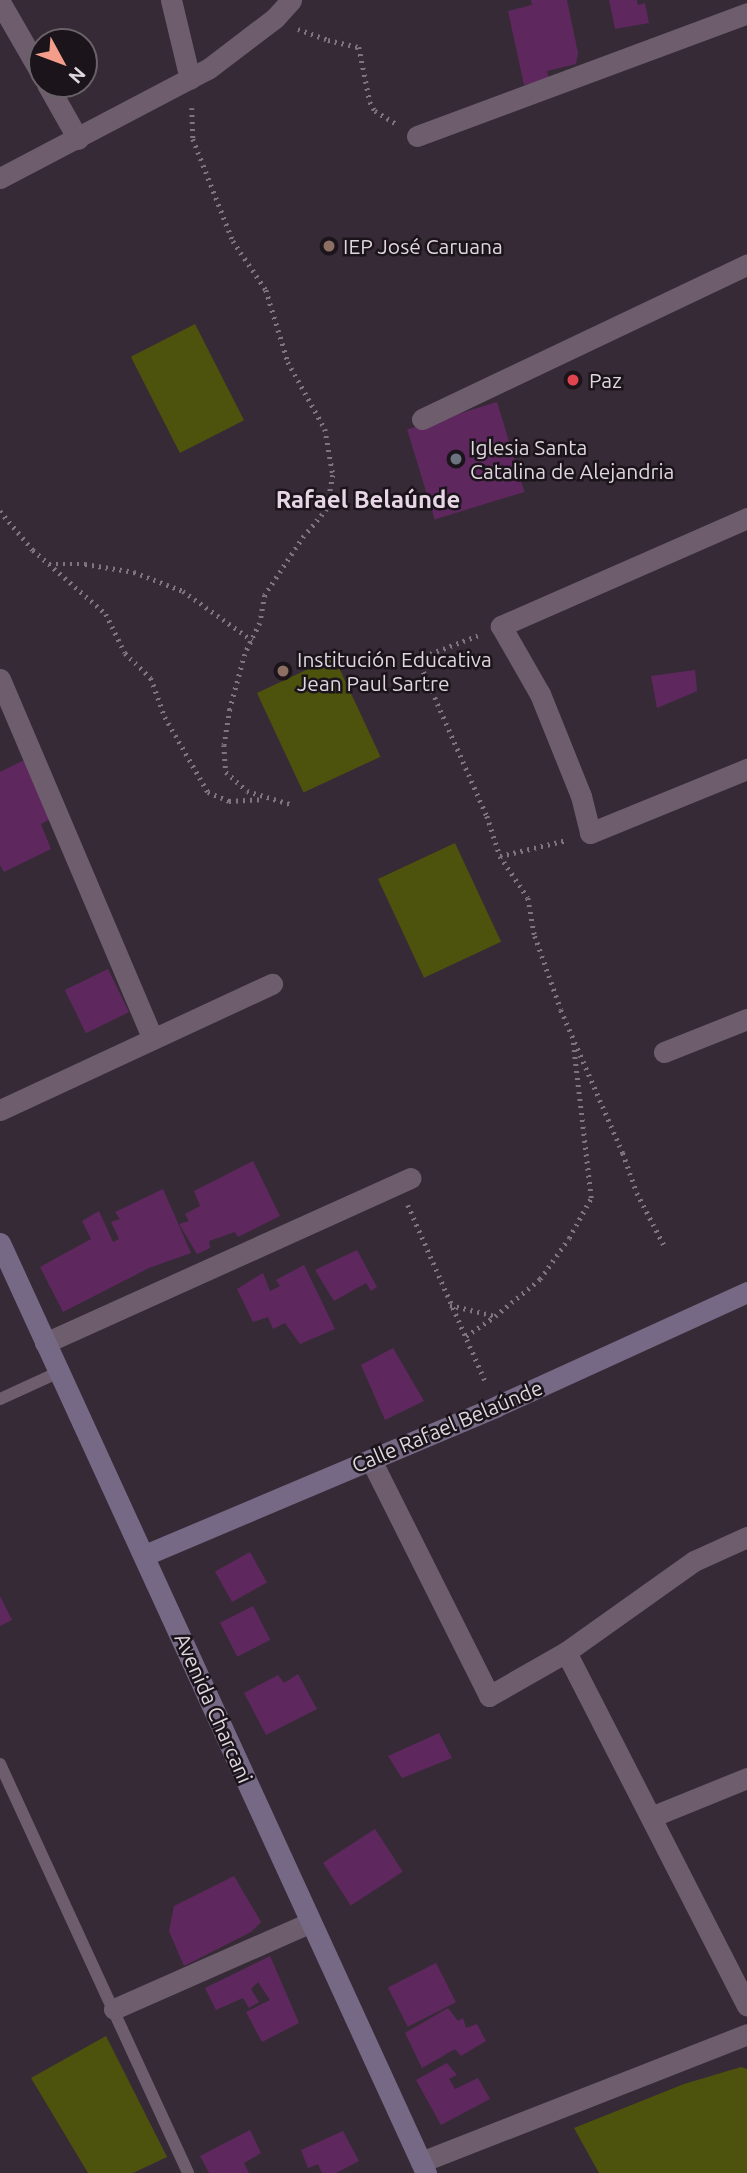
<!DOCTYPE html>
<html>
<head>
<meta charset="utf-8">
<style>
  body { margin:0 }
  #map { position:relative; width:747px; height:2173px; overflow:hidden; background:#372a37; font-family:Ubuntu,sans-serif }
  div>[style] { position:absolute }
  .green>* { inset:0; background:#4d530c; transform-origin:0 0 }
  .building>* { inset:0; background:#5e285e; transform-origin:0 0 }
  .path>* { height:4.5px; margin-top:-2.25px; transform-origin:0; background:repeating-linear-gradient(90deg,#7f747f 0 2px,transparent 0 7px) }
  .lane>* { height:12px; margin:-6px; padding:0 6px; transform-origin:6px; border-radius:6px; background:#6e5e6d }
  .street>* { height:21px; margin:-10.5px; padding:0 10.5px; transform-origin:10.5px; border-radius:10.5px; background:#6e5e6d }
  .secondary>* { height:21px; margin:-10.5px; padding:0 10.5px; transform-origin:10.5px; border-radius:10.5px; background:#756986 }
  .dots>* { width:19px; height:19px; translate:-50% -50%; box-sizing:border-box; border:4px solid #1b151b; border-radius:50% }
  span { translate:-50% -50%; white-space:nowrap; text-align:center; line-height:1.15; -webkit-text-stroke:5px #1b151b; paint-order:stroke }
  .poi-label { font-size:21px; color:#dfd6de }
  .left { translate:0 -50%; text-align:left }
  .street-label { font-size:21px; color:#dfd6de }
  .quarter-label { font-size:24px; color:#e8d6e7; font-weight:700 }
  .north { position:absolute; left:28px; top:28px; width:70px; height:70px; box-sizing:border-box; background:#1b151b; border:2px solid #696269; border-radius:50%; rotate:131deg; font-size:19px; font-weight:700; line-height:28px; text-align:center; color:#dfd6de }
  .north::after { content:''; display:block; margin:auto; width:24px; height:32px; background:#f49d8b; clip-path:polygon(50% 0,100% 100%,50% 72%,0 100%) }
</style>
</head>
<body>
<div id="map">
  <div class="green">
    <div style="left:195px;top:324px;width:108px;height:72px;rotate:63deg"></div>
    <div style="left:334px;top:657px;width:110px;height:85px;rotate:65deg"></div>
    <div style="left:455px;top:843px;width:109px;height:85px;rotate:65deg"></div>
    <div style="clip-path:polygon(106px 2036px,167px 2157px,133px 2173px,88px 2173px,31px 2078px)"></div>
    <div style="clip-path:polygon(741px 2067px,747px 2069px,747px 2173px,599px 2173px,574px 2128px,684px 2084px)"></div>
  </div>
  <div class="building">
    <div style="clip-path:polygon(531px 0,567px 0,578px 53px,576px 64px,547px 71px,549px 80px,524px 85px,508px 11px,532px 5px)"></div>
    <div style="clip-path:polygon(609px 0,637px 0,638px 5px,645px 3px,649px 23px,615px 29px)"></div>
    <div style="left:497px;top:402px;width:94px;height:94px;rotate:73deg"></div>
    <div style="clip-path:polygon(695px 670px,697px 691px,657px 708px,651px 676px)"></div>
    <div style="clip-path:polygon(28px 758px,52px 818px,41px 824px,51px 849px,4px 872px,0 865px,0 772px)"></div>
    <div style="left:108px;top:969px;width:48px;height:48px;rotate:64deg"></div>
    <div style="clip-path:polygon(253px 1161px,280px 1216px,238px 1237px,235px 1232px,209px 1241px,210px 1248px,197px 1254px,179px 1224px,189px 1221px,185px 1214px,200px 1206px,194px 1191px)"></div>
    <div style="clip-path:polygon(163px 1189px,191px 1253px,149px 1268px,63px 1312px,40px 1267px,91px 1239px,82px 1221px,99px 1211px,113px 1242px,119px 1239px,111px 1222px,120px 1219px,115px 1212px)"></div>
    <div style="clip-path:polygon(357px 1250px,377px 1287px,371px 1291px,366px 1283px,334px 1301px,315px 1270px)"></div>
    <div style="clip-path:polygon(304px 1265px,335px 1329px,300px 1344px,285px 1323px,273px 1329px,268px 1317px,253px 1322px,237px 1289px,263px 1273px,270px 1291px,280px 1286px,276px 1280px)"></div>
    <div style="clip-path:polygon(393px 1348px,424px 1401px,385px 1420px,361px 1365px)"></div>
    <div style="left:250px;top:1552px;width:35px;height:40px;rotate:61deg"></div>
    <div style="clip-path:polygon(0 1596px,12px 1620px,0 1626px)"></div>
    <div style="left:253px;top:1606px;width:38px;height:37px;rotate:63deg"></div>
    <div style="clip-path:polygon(298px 1674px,317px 1709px,266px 1735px,244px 1693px,278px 1675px,284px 1683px)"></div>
    <div style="clip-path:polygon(439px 1733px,452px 1758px,402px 1778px,388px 1756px)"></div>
    <div style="left:375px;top:1829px;width:51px;height:62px;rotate:57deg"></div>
    <div style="clip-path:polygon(234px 1876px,261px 1922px,251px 1932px,184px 1966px,169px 1931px,174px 1906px)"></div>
    <div style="clip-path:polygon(270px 1956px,299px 2023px,262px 2042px,246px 2012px,270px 2000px,258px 1982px,251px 1989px,259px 2002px,249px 2008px,243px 1998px,216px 2010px,205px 1988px)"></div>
    <div style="left:436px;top:1963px;width:44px;height:54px;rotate:63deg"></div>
    <div style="clip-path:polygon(448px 2008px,458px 2021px,463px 2018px,466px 2028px,477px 2024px,486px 2041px,461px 2056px,455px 2049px,422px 2068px,405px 2033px)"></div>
    <div style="clip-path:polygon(447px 2063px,457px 2075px,449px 2079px,455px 2089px,478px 2078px,490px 2099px,441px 2125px,416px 2080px)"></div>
    <div style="clip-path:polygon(250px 2130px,261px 2153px,244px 2163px,249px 2173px,209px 2173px,200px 2156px)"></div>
    <div style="clip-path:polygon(343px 2131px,359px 2161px,336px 2173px,322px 2173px,318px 2164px,308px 2168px,301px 2150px)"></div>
  </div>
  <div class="path">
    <div style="left:298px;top:29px;width:32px;rotate:20deg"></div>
    <div style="left:328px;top:40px;width:32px;rotate:13deg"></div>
    <div style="left:359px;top:47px;width:56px;rotate:78.7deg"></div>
    <div style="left:370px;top:102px;width:10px;rotate:61deg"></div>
    <div style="left:375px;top:111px;width:26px;rotate:31deg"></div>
    <div style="left:192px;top:108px;width:31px;rotate:88deg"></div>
    <div style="left:193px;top:139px;width:110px;rotate:68.6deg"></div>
    <div style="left:233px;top:241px;width:59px;rotate:56deg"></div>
    <div style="left:266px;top:290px;width:75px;rotate:73deg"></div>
    <div style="left:288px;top:362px;width:77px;rotate:61.1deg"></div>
    <div style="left:325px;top:429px;width:47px;rotate:80.1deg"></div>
    <div style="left:333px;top:475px;width:35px;rotate:100deg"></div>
    <div style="left:327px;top:509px;width:35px;rotate:130deg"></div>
    <div style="left:304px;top:536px;width:71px;rotate:123.5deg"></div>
    <div style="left:265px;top:595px;width:28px;rotate:100deg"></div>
    <div style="left:260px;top:623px;width:34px;rotate:116deg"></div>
    <div style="left:245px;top:654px;width:57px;rotate:105.3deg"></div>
    <div style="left:230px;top:709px;width:36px;rotate:99deg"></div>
    <div style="left:224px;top:745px;width:27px;rotate:86deg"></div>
    <div style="left:226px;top:772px;width:28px;rotate:42deg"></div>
    <div style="left:247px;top:791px;width:48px;rotate:16.9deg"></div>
    <div style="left:0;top:511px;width:51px;rotate:49.8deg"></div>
    <div style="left:33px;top:550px;width:97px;rotate:41.2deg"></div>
    <div style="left:106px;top:614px;width:43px;rotate:64deg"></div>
    <div style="left:125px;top:653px;width:36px;rotate:44deg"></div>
    <div style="left:151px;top:678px;width:41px;rotate:70.3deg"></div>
    <div style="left:165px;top:717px;width:86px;rotate:60.2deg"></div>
    <div style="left:208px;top:792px;width:23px;rotate:23deg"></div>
    <div style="left:229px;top:801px;width:33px;rotate:-3deg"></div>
    <div style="left:49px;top:564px;width:36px"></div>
    <div style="left:85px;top:564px;width:50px;rotate:9.3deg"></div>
    <div style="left:134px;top:572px;width:53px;rotate:21.2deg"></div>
    <div style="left:183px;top:591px;width:85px;rotate:35.4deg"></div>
    <div style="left:478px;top:636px;width:64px;rotate:159deg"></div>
    <div style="left:418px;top:659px;width:171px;rotate:66.3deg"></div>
    <div style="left:487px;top:816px;width:42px;rotate:72deg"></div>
    <div style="left:500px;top:856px;width:50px;rotate:56.3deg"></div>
    <div style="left:528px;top:898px;width:39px;rotate:80deg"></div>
    <div style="left:535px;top:936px;width:78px;rotate:70.6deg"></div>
    <div style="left:561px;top:1010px;width:156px;rotate:66.6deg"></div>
    <div style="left:623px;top:1153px;width:42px;rotate:70.7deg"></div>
    <div style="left:637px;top:1193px;width:59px;rotate:62.6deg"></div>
    <div style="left:500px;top:856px;width:69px;rotate:-13.4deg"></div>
    <div style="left:408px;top:1205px;width:194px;rotate:66.3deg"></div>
    <div style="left:450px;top:1305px;width:46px;rotate:13.7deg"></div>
    <div style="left:495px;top:1316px;width:58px;rotate:-39.4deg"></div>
    <div style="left:540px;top:1279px;width:50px;rotate:-54.7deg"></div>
    <div style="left:569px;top:1238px;width:46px;rotate:-61.2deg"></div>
    <div style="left:591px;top:1198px;width:157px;rotate:-96.6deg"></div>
    <div style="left:466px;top:1336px;width:34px;rotate:-34deg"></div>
  </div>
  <div class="lane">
    <div style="left:0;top:1399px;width:65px;rotate:-24.6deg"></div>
    <div style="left:0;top:1764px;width:450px;rotate:65.3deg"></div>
  </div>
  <div class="street">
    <div style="left:171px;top:0;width:81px;rotate:76.5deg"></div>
    <div style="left:0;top:2px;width:84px;rotate:60.1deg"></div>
    <div style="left:47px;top:84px;width:63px;rotate:60.6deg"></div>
    <div style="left:417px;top:136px;width:352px;rotate:-20.4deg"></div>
    <div style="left:0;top:178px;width:235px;rotate:-27.7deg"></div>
    <div style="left:208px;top:69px;width:84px;rotate:-37.3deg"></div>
    <div style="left:275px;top:18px;width:24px;rotate:-48deg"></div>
    <div style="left:422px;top:419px;width:360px;rotate:-25.4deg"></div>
    <div style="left:747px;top:518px;width:269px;rotate:156.3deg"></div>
    <div style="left:501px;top:626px;width:78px;rotate:60.2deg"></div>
    <div style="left:540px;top:694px;width:110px;rotate:68.1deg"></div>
    <div style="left:581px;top:796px;width:38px;rotate:76deg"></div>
    <div style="left:590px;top:833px;width:170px;rotate:-22.2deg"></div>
    <div style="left:0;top:679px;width:391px;rotate:67deg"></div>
    <div style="left:664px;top:1052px;width:89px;rotate:-21.7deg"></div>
    <div style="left:0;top:1110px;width:300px;rotate:-24.9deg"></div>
    <div style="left:45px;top:1343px;width:401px;rotate:-24.3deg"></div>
    <div style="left:371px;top:1460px;width:264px;rotate:63.4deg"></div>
    <div style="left:489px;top:1696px;width:89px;rotate:-29.7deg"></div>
    <div style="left:566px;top:1652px;width:157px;rotate:-35.4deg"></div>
    <div style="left:694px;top:1561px;width:58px;rotate:-24.4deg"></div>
    <div style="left:566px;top:1652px;width:397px;rotate:62.9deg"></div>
    <div style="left:651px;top:1817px;width:104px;rotate:-22.1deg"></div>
    <div style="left:114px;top:2009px;width:215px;rotate:-23.8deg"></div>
    <div style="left:421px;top:2162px;width:350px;rotate:-21.4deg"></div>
  </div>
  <div class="secondary">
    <div style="left:0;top:1243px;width:1023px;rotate:65.39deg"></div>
    <div style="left:145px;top:1555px;width:382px;rotate:-22.9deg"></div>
    <div style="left:497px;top:1406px;width:275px;rotate:-24.5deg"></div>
  </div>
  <div class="dots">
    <div style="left:329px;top:246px;background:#8d6e63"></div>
    <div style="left:573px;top:380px;background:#e0444e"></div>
    <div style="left:456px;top:459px;background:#6b7280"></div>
    <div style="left:283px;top:671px;background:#8d6e63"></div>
  </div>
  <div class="poi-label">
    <span class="left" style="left:343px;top:246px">IEP José Caruana</span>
    <span class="left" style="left:589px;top:380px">Paz</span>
    <span class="left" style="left:470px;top:459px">Iglesia Santa<br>Catalina de Alejandria</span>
    <span class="left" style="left:297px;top:671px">Institución Educativa<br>Jean Paul Sartre</span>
  </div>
  <div class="street-label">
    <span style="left:447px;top:1426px;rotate:-23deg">Calle Rafael Belaúnde</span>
    <span style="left:214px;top:1708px;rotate:66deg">Avenida Charcani</span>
  </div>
  <div class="quarter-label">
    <span style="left:368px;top:500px">Rafael Belaúnde</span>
  </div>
  <div class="north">N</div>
</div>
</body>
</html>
